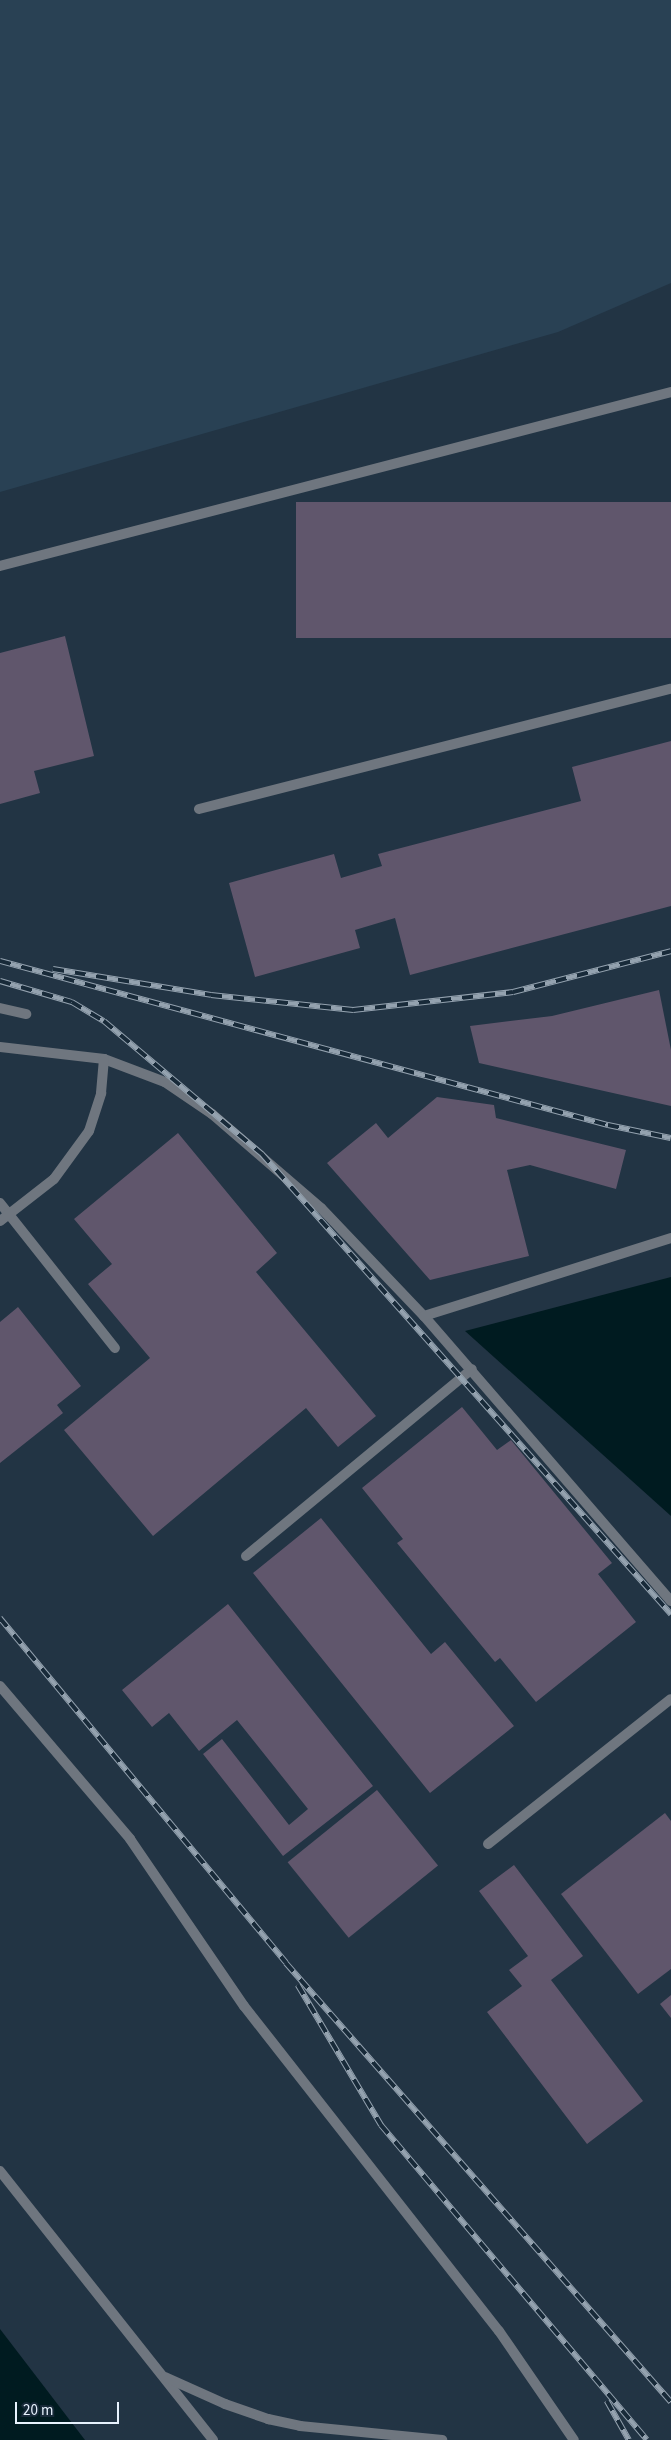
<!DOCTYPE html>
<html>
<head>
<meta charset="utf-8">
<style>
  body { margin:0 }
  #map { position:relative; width:671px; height:2440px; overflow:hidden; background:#223444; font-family:"Source Sans 3",sans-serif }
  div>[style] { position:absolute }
  .built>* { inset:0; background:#294154 }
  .water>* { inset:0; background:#001b20 }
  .building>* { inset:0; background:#60566c; transform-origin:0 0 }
  .service>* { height:10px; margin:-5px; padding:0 5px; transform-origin:5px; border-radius:5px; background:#6f767f }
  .rail>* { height:5.5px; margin-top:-2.75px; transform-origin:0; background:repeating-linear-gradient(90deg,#182a39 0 11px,#94a2af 0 22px); box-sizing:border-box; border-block:1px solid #94a2af }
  span { translate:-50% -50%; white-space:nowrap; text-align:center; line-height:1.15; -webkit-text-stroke:5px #182a39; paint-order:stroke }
  .scale { position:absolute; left:15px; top:2402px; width:104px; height:22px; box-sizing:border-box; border:2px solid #e7f2fd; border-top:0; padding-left:6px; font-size:15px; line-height:18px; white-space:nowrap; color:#e7f2fd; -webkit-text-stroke:4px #182a39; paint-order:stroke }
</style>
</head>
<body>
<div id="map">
  <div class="built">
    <div style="clip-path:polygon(0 0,671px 0,671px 283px,558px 332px,0 492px)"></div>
  </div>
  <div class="water">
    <div style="clip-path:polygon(671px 1277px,671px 1516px,465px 1331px)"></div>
    <div style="clip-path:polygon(0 2329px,85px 2440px,0 2440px)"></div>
  </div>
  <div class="building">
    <div style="left:671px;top:502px;width:136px;height:375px;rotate:90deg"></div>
    <div style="clip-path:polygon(65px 636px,94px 756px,34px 771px,40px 793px,0 804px,0 653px)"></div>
    <div style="clip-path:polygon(671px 741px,671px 906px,410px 975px,395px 918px,355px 930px,360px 948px,255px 977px,229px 883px,334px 854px,341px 878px,382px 866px,378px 854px,581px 801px,572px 767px)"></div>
    <div style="clip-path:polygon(659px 990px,671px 1050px,671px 1106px,479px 1063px,470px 1026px,552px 1016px)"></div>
    <div style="clip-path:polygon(437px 1097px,494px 1105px,496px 1118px,626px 1150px,616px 1189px,530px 1165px,507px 1170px,529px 1256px,430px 1280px,327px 1163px,376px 1123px,388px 1138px)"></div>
    <div style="clip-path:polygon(178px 1133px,277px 1253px,256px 1272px,376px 1416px,338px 1447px,306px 1408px,153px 1536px,64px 1430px,150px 1358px,88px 1284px,112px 1264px,74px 1219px)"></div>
    <div style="clip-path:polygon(18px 1307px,81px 1386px,57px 1405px,63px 1413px,0 1463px,0 1322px)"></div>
    <div style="clip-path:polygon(462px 1407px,497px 1450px,511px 1440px,612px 1563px,598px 1574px,636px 1622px,536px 1702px,500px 1658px,495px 1662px,397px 1543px,403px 1539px,362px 1488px)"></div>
    <div style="clip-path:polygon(321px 1518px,431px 1654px,445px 1642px,514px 1726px,430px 1793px,253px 1573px)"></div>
    <div style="clip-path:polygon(228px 1604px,373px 1786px,283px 1856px,203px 1754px,222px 1739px,289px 1825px,308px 1809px,237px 1720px,199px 1751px,169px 1713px,152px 1727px,122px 1690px)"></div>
    <div style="left:377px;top:1790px;width:97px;height:115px;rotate:51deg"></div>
    <div style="clip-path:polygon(665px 1813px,671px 1821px,671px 1969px,638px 1994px,561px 1894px)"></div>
    <div style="clip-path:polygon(514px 1865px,583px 1956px,551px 1980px,643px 2101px,587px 2144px,487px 2012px,522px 1986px,509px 1970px,528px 1956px,479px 1891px)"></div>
    <div style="clip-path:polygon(671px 1995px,671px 2018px,660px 2004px)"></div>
  </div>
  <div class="service">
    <div style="left:0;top:566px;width:693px;rotate:-14.54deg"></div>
    <div style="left:199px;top:809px;width:487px;rotate:-14.3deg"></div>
    <div style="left:0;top:1008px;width:27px;rotate:13deg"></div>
    <div style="left:0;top:1047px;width:105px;rotate:6.6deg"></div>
    <div style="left:104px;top:1059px;width:65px;rotate:20.7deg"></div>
    <div style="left:165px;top:1082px;width:57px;rotate:34.2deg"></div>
    <div style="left:212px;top:1114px;width:144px;rotate:40.8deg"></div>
    <div style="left:321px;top:1208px;width:149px;rotate:46.4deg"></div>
    <div style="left:424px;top:1316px;width:377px;rotate:49.1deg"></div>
    <div style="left:0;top:1203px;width:185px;rotate:51.6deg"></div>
    <div style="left:0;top:1221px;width:68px;rotate:-37.9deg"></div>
    <div style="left:54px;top:1179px;width:59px;rotate:-53.9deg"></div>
    <div style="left:89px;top:1131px;width:40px;rotate:-72deg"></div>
    <div style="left:101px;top:1093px;width:34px;rotate:-85deg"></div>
    <div style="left:424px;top:1316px;width:259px;rotate:-17.5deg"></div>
    <div style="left:246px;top:1556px;width:293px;rotate:-39.6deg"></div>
    <div style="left:0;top:1686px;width:201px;rotate:49.6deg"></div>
    <div style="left:130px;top:1839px;width:202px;rotate:55.7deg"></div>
    <div style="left:244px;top:2006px;width:413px;rotate:51.9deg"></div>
    <div style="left:499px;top:2331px;width:132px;rotate:55.5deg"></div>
    <div style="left:488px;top:1844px;width:233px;rotate:-38.4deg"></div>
    <div style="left:0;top:2171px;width:343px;rotate:51.6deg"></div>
    <div style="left:165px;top:2377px;width:66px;rotate:24.2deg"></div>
    <div style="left:225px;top:2404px;width:46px;rotate:19.2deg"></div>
    <div style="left:268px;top:2419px;width:33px;rotate:12deg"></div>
    <div style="left:300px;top:2426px;width:143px;rotate:5.6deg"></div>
  </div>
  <div class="rail">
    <div style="left:0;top:961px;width:630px;rotate:15.1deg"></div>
    <div style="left:608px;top:1125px;width:64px;rotate:11.7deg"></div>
    <div style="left:53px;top:969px;width:160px;rotate:9.3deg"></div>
    <div style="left:211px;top:995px;width:143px;rotate:6deg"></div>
    <div style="left:353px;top:1010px;width:161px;rotate:-6.4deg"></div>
    <div style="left:513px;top:992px;width:163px;rotate:-14.5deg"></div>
    <div style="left:0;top:981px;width:75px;rotate:16.3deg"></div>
    <div style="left:72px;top:1002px;width:37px;rotate:31deg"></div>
    <div style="left:104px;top:1021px;width:207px;rotate:40.1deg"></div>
    <div style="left:262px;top:1154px;width:616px;rotate:48.36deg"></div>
    <div style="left:0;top:1618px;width:448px;rotate:50.3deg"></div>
    <div style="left:286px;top:1963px;width:584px;rotate:48.75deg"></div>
    <div style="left:298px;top:1985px;width:163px;rotate:59.3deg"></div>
    <div style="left:381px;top:2125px;width:412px;rotate:49.8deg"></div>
    <div style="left:607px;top:2401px;width:45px;rotate:60.6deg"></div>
  </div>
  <div class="scale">20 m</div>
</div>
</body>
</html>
